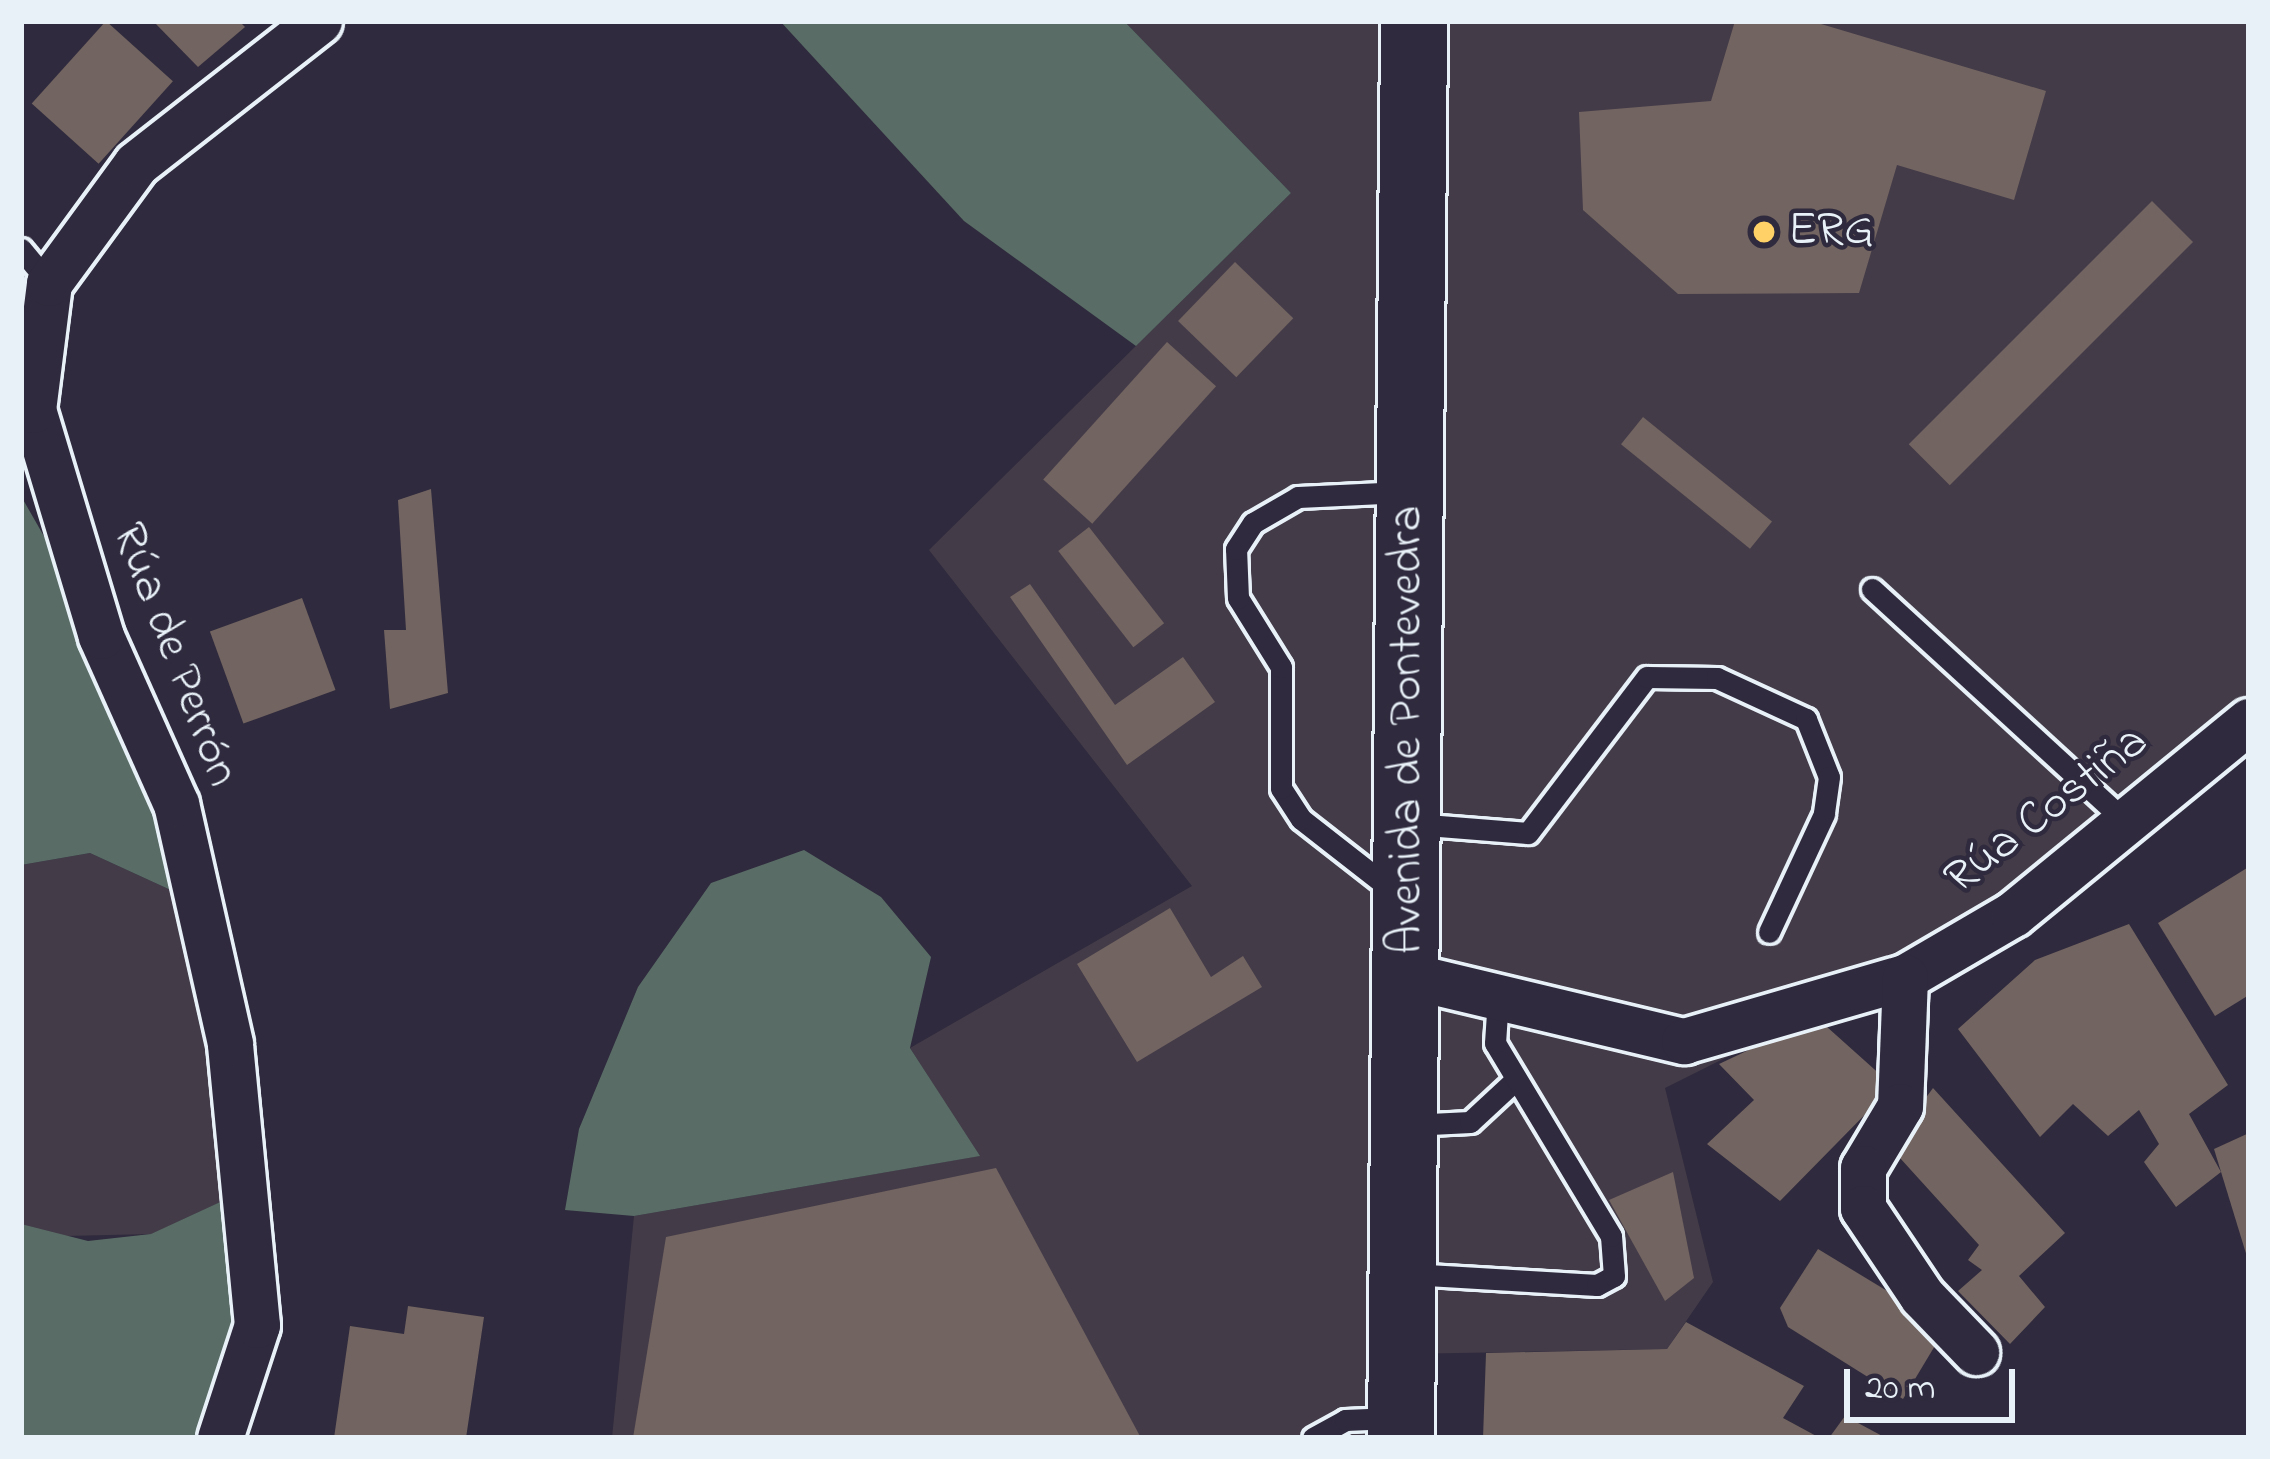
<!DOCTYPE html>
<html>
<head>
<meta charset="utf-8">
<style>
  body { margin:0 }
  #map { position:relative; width:2270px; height:1459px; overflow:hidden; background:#2f2a3d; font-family:"Indie Flower",sans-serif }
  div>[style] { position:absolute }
  .built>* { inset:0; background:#433b48 }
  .green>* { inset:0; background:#596d66 }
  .building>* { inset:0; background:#726460; transform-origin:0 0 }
  .roads { filter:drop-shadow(3px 0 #e8f1f8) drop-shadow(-3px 0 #e8f1f8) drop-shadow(0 3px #e8f1f8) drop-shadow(0 -3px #e8f1f8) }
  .service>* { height:21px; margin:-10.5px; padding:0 10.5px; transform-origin:10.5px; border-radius:10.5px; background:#2f2a3d }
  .minor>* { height:45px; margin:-22.5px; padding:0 22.5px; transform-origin:22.5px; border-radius:22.5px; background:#2f2a3d }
  .primary>* { height:66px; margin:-33px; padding:0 33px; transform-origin:33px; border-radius:33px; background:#2f2a3d }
  .dots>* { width:33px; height:33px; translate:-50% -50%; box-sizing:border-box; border:6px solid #2f2a3d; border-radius:50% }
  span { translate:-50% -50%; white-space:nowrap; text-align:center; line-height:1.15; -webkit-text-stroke:9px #2f2a3d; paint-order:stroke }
  .poi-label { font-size:48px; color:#e8f1f8 }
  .left { translate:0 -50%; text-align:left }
  .street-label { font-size:48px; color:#e8f1f8 }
  .frame { position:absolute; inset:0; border:24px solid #e8f1f8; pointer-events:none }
  .scale { position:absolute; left:1844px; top:1369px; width:171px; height:54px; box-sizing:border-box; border:6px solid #e8f1f8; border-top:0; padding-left:15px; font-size:36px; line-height:42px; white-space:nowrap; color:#e8f1f8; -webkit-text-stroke:9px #2f2a3d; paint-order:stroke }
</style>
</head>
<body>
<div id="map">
  <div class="built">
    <div style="clip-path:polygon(1124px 21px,2249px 21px,2249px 721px,2013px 914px,1665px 1088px,1713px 1282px,1667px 1349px,1402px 1354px,1401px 1438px,612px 1438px,634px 1216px,979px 1156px,910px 1048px,1192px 886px,929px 550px,1291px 193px)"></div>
    <div style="clip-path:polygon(90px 853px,199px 903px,244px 1191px,152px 1234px,21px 1237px,21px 865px)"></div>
  </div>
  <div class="green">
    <div style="clip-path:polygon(780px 21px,1124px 21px,1291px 193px,1136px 346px,964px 221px)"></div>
    <div style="clip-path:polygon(21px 496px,101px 636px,199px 903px,90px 853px,21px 865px)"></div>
    <div style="clip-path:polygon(804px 850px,881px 897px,931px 957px,910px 1048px,980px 1156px,634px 1216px,565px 1210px,579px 1129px,638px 987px,711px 883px)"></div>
    <div style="clip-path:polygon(244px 1191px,257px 1325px,220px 1438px,21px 1438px,21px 1224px,88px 1241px,151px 1234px)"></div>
  </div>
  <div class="building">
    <div style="left:106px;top:21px;width:90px;height:111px;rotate:42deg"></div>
    <div style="clip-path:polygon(153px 21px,239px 21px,245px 27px,198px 67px)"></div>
    <div style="clip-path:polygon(1735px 21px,1811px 21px,2046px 91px,2014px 200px,1897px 165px,1859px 293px,1678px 294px,1583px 210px,1579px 112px,1711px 101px)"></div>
    <div style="left:2152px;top:201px;width:58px;height:344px;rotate:45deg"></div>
    <div style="left:1235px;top:262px;width:81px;height:82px;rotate:44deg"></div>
    <div style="left:1167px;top:342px;width:66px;height:185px;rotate:42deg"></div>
    <div style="left:1643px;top:417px;width:166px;height:35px;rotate:39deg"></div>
    <div style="clip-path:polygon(431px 489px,448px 693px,390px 709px,384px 630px,406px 630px,398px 500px)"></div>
    <div style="left:1089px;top:527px;width:122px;height:39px;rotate:52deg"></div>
    <div style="clip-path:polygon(1030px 584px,1115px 705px,1183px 657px,1215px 702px,1127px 765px,1010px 597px)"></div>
    <div style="left:302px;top:598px;width:98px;height:98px;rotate:70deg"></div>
    <div style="clip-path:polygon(2247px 868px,2249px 995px,2215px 1016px,2158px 923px)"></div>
    <div style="clip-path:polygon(1170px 908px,1211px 977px,1243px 956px,1262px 987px,1137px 1062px,1077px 964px)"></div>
    <div style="clip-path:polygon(2129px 924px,2228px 1085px,2189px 1114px,2221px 1172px,2176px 1207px,2144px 1162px,2159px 1144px,2139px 1110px,2108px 1136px,2073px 1104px,2040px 1137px,1958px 1029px,2035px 960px)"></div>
    <div style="clip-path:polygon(1817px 1018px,1893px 1086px,1780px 1201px,1707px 1144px,1754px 1100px,1719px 1064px)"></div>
    <div style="clip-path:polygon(1933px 1088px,2065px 1233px,2019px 1276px,2045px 1307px,2010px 1344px,1958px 1291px,1982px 1270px,1968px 1260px,1979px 1245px,1890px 1147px)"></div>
    <div style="clip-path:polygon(2249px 1133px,2249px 1260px,2248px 1260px,2214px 1149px)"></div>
    <div style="clip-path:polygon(996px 1168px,1141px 1438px,633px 1438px,666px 1237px)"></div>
    <div style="clip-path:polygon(1673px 1172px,1694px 1278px,1665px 1301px,1609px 1200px)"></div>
    <div style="clip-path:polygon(1818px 1249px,1907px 1303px,1939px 1339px,1903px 1399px,1788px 1327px,1780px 1308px)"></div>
    <div style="clip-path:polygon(408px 1306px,484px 1317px,466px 1438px,334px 1438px,350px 1326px,404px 1334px)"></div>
    <div style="clip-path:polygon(1686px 1322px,1804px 1386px,1783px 1418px,1820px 1438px,1483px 1438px,1486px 1353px,1667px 1349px)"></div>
    <div style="clip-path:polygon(1845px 1416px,1886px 1438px,1829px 1438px)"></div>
  </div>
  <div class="roads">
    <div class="service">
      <div style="left:21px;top:249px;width:44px;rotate:50.5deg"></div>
      <div style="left:1872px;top:589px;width:345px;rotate:42.5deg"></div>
      <div style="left:1414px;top:824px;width:114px;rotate:4.5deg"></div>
      <div style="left:1528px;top:833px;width:196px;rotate:-52.7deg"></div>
      <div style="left:1647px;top:677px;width:70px;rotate:0.8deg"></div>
      <div style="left:1717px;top:678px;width:98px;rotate:24.7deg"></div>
      <div style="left:1806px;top:719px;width:62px;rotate:68.4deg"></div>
      <div style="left:1829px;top:777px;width:37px;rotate:98deg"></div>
      <div style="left:1824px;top:814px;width:130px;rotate:115deg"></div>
      <div style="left:1392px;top:890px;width:115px;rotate:-142deg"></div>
      <div style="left:1301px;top:819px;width:37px;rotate:-123deg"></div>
      <div style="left:1281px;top:788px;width:121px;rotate:-90deg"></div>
      <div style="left:1281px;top:667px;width:81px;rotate:-121.9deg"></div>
      <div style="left:1238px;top:598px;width:49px;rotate:-92.3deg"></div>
      <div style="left:1236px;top:549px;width:31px;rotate:-57deg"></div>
      <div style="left:1253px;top:523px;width:52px;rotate:-30deg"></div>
      <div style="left:1298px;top:497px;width:105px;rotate:-2.7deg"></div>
      <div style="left:1410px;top:1125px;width:60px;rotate:-2.9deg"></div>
      <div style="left:1470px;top:1122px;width:57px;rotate:-42.9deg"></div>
      <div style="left:1410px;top:1274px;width:187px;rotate:3.4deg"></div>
      <div style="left:1597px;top:1285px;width:19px;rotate:-28deg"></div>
      <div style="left:1614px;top:1276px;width:40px;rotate:-94.3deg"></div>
      <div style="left:1611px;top:1236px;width:225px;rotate:-121deg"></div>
      <div style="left:1495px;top:1043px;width:45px;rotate:-86.2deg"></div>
      <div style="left:1313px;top:1438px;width:37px;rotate:-29deg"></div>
      <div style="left:1345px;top:1420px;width:47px;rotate:-2.4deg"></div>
    </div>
    <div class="minor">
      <div style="left:1406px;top:975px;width:286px;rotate:13.4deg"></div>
      <div style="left:1684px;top:1041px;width:230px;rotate:-16.2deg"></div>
      <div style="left:1905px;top:977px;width:125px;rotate:-30.3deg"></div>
      <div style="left:2013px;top:914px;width:305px;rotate:-39.3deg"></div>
      <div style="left:1905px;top:977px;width:129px;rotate:92.2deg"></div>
      <div style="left:1900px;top:1106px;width:72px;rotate:120.8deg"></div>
      <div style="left:1863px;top:1168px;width:40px;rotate:90deg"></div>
      <div style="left:1863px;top:1208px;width:106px;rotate:56.2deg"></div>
      <div style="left:1922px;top:1296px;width:78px;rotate:46deg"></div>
      <div style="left:220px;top:1438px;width:119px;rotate:-71.9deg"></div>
      <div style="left:257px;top:1325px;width:283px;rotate:-95.5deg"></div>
      <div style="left:230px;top:1043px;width:245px;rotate:-102.7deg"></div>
      <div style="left:176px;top:804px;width:184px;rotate:-114.1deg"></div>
      <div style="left:101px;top:636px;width:236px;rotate:-106.7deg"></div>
      <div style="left:33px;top:410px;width:128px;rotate:-82.8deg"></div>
      <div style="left:49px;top:283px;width:147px;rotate:-53.8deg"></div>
      <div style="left:136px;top:164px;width:232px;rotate:-38deg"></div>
    </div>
    <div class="primary">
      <div style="left:1401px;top:1438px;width:1417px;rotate:-89.47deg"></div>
    </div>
  </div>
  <div class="dots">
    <div style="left:1764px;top:232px;background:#ffd166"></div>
  </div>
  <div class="poi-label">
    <span class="left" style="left:1788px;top:232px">ERG</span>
  </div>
  <div class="street-label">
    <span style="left:174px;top:655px;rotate:69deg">Rúa de Perrón</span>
    <span style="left:1408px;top:730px;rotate:-90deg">Avenida de Pontevedra</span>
    <span style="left:2047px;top:811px;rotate:-38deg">Rúa Costiña</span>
  </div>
  <div class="frame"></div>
  <div class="scale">20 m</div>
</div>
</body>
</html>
